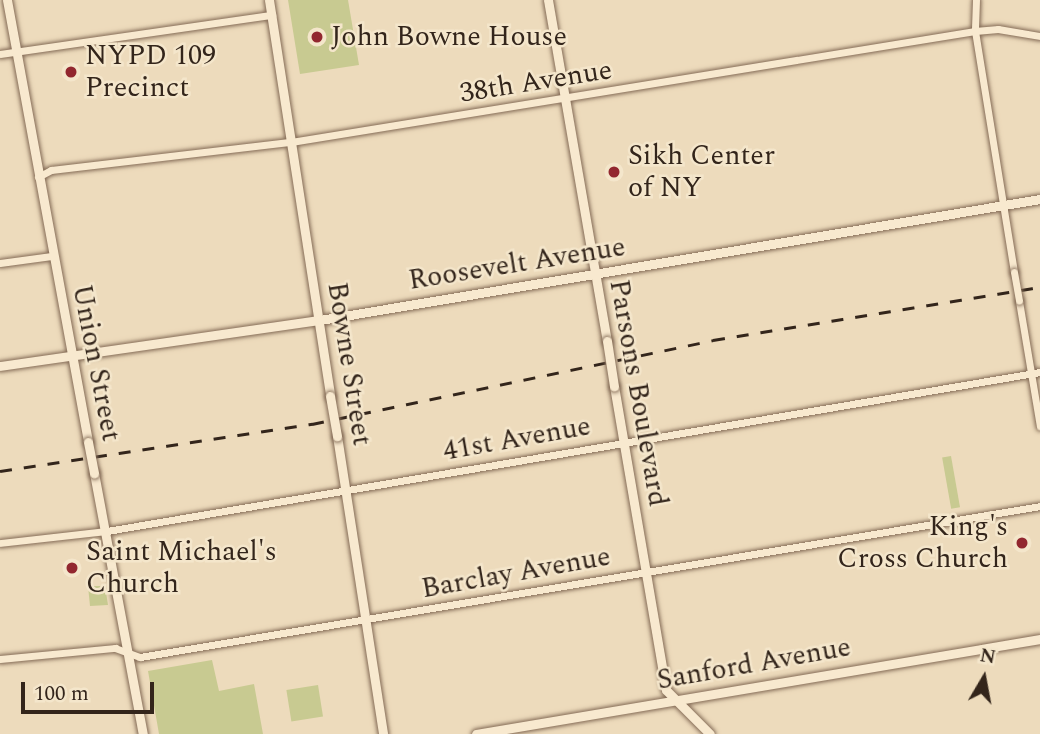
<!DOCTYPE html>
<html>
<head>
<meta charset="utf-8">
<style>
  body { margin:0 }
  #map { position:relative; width:1040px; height:734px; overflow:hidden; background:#eddbbc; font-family:Spectral,serif }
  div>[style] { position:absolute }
  .green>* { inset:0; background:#c8ca91; transform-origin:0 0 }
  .roads { filter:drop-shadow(0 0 2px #846b56) drop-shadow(0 0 2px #846b56) }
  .minor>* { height:7px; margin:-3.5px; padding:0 3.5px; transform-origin:3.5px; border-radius:3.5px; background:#f8e9cf }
  .tertiary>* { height:9px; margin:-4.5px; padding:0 4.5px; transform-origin:4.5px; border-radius:4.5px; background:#f8e9cf }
  .rail>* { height:2.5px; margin-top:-1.25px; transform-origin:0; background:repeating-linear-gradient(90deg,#33251b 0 12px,transparent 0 24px) }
  .bridges { filter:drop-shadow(0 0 2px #846b56) drop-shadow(0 0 2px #846b56) }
  .minor-bridge>* { height:7px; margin:-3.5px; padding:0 3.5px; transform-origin:3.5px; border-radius:3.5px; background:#f8e9cf }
  .tertiary-bridge>* { height:9px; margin:-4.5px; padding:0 4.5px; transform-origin:4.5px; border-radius:4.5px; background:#f8e9cf }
  .dots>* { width:19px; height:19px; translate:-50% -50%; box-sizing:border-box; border:4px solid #f4e6cb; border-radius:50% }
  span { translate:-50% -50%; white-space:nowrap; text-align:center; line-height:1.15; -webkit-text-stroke:5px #f4e6cb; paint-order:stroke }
  .poi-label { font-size:28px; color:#33251b }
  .left { translate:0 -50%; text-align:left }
  .right { translate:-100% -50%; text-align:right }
  .street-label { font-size:28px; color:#33251b }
  .north { position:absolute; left:949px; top:643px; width:70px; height:70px; -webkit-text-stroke:5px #f4e6cb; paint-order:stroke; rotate:10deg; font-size:19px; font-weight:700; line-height:28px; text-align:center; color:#33251b }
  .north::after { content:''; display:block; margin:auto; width:24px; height:32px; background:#33251b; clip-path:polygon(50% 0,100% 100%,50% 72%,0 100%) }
  .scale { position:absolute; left:21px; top:682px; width:133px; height:32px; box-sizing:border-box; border:4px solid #33251b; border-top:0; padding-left:9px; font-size:21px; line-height:24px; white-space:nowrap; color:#33251b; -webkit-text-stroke:5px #f4e6cb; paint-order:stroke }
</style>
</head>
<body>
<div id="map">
  <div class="green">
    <div style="clip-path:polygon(288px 0,348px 0,359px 65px,300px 74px)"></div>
    <div style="left:951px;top:456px;width:52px;height:9px;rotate:80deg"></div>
    <div style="clip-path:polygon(88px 586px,105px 586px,108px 605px,90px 606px)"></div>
    <div style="clip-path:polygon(212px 660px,219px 691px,254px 684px,263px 734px,159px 734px,148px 671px)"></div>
    <div style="left:318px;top:685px;width:32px;height:32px;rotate:81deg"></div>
  </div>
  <div class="roads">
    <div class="minor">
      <div style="left:976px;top:0;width:31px;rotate:92deg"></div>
      <div style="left:975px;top:31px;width:244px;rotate:80.8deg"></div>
      <div style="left:0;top:54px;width:275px;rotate:-8.2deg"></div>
      <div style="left:38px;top:177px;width:15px;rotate:-28deg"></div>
      <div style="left:51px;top:170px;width:242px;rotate:-6.7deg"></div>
      <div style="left:291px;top:142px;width:693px;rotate:-9.22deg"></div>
      <div style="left:975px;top:31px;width:23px;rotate:-5deg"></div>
      <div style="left:998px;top:29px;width:43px;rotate:9.5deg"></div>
      <div style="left:0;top:263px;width:52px;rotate:-7.7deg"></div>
      <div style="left:1019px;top:301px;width:127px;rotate:80.5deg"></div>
      <div style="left:0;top:543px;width:108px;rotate:-6.4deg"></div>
      <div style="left:107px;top:531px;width:946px;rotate:-9.67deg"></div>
      <div style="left:0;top:659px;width:116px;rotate:-5.5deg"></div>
      <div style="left:115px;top:648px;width:27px;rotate:20deg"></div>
      <div style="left:140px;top:657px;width:913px;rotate:-9.52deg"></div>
    </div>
    <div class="tertiary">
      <div style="left:7px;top:0;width:449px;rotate:79.6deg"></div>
      <div style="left:269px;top:0;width:401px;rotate:81.2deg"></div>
      <div style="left:548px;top:0;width:346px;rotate:80.2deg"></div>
      <div style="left:0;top:366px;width:323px;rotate:-8.2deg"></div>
      <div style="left:320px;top:320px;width:730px;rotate:-9.54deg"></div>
      <div style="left:614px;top:386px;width:308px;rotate:80.3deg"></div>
      <div style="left:666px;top:690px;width:62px;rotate:45deg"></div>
      <div style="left:337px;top:436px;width:302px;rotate:81.2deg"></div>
      <div style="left:94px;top:473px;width:266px;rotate:79.4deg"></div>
      <div style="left:476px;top:734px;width:572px;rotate:-9.56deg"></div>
    </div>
  </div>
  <div class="rail">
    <div style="left:0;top:471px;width:316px;rotate:-8.6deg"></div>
    <div style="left:312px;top:424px;width:410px;rotate:-11.8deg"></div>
    <div style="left:713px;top:340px;width:331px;rotate:-9.2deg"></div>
  </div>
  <div class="bridges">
    <div class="minor-bridge">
      <div style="left:1014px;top:272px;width:29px;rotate:80deg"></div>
    </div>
    <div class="tertiary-bridge">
      <div style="left:607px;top:341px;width:46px;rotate:81.2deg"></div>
      <div style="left:330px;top:396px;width:41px;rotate:80.1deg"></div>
      <div style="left:88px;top:442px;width:32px;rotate:79deg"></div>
    </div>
  </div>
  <div class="dots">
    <div style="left:317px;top:37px;background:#92272f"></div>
    <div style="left:71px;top:72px;background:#92272f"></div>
    <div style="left:614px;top:172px;background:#92272f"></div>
    <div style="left:1022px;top:543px;background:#92272f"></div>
    <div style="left:72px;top:568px;background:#92272f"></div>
  </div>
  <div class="poi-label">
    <span class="left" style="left:331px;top:37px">John Bowne House</span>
    <span class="left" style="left:85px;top:72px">NYPD 109<br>Precinct</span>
    <span class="left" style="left:628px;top:172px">Sikh Center<br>of NY</span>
    <span class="right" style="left:1008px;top:543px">King's<br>Cross Church</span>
    <span class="left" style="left:86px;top:568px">Saint Michael's<br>Church</span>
  </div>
  <div class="street-label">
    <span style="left:536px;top:82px;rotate:-9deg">38th Avenue</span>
    <span style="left:517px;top:264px;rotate:-9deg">Roosevelt Avenue</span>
    <span style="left:96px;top:363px;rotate:79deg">Union Street</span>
    <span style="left:349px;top:364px;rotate:81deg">Bowne Street</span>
    <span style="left:638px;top:393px;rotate:80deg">Parsons Boulevard</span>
    <span style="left:517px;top:439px;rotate:-10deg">41st Avenue</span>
    <span style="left:516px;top:573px;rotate:-10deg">Barclay Avenue</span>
    <span style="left:754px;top:664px;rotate:-10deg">Sanford Avenue</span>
  </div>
  <div class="north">N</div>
  <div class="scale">100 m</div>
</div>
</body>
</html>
